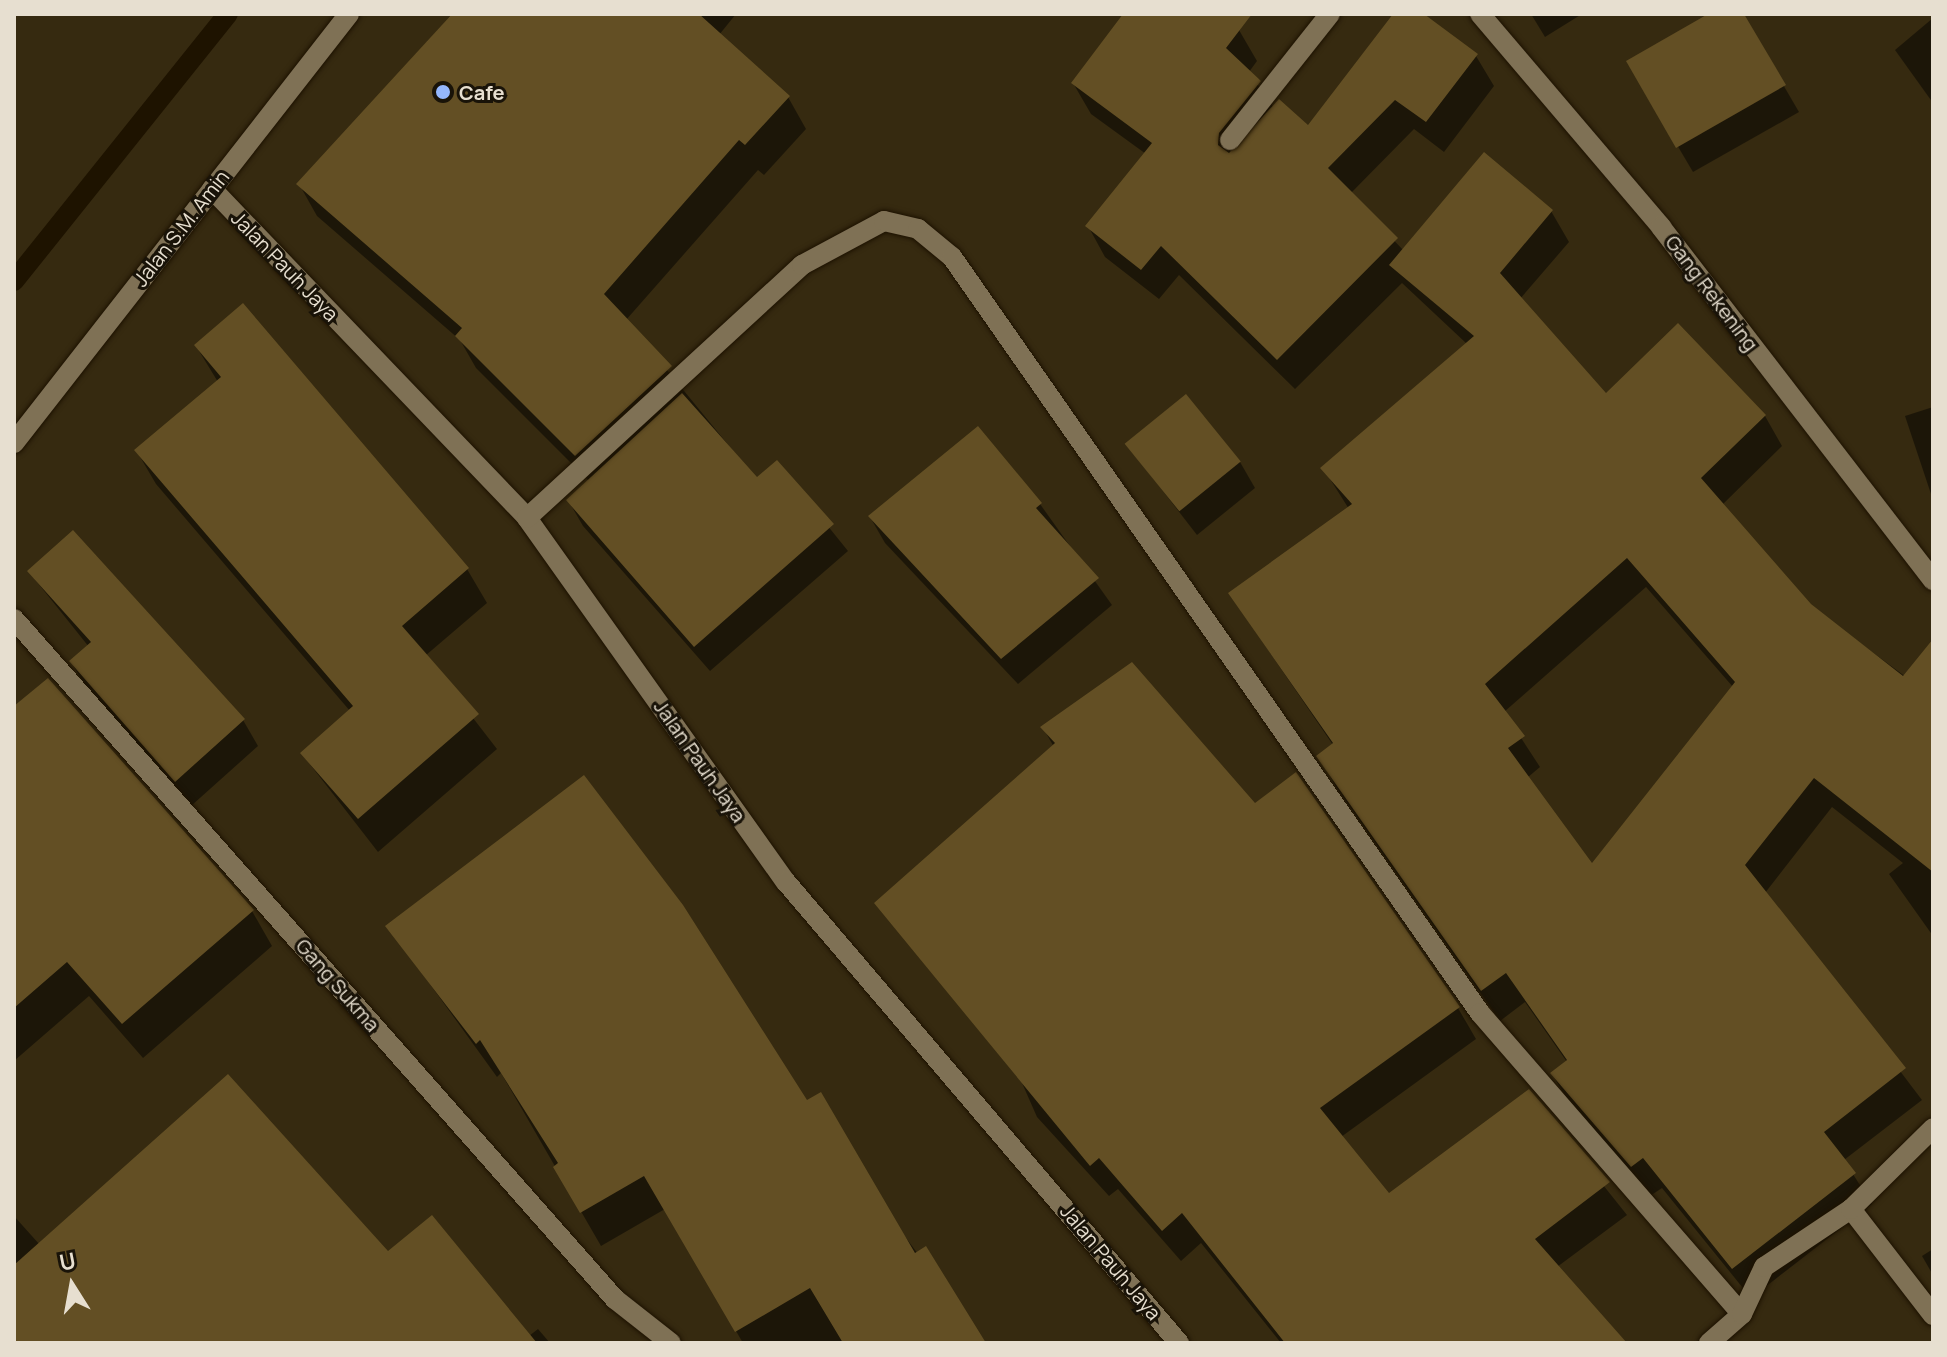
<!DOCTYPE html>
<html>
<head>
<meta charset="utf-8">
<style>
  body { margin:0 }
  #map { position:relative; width:1947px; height:1357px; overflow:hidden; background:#362a10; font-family:Manrope,sans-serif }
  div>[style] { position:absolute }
  .shadow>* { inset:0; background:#0007 }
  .stream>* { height:20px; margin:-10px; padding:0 10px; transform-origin:10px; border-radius:10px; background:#1e1300 }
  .building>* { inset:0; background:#634f24; transform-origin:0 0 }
  .roads { filter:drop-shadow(0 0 2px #1d1200) drop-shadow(0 0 2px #1d1200) }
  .lane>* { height:20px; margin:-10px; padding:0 10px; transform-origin:10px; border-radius:10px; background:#7f7155 }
  .street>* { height:20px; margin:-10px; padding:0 10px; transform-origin:10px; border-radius:10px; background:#7f7155 }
  .secondary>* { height:20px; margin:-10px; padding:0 10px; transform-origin:10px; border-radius:10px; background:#7f7155 }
  .dots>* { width:22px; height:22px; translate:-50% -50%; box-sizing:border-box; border:4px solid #191308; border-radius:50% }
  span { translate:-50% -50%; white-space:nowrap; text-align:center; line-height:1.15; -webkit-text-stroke:6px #191308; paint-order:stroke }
  .poi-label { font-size:20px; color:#e7dfd0; font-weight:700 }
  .left { translate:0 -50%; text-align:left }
  .street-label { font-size:20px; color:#e7dfd0 }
  .frame { position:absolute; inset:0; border:16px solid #e7dfd0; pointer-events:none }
  .north { position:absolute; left:32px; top:1245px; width:80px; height:80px; -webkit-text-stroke:6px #191308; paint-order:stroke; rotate:349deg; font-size:22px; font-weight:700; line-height:32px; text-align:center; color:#e7dfd0 }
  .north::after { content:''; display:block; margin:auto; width:28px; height:36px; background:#e7dfd0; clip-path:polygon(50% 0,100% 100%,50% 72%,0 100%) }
</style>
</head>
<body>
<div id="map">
  <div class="shadow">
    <div style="clip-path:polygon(452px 14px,736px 14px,719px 35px,788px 97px,806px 129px,764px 175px,758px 170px,626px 320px,757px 480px,777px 463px,848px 551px,710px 671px,583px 526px,568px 500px,589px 481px,476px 368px,460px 340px,317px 216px,299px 184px)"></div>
    <div style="clip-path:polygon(evenodd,1125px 14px,1217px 14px,1239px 30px,1257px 61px,1249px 72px,1274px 108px,1308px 128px,1395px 14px,1421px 14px,1476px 56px,1494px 86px,1444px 152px,1414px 129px,1350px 194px,1404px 251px,1551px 211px,1569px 242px,1520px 299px,1606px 396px,1765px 416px,1782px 446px,1722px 505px,1810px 606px,1933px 697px,1933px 936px,1889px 874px,1903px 863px,1832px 807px,1765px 893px,1922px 1100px,1844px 1160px,1872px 1204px,1751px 1298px,1662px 1188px,1650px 1196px,1570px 1104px,1552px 1074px,1567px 1062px,1525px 1002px,1500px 1021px,1336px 787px,1319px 756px,1333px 745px,1230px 594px,1349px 509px,1323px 468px,1467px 344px,1402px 283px,1295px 389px,1179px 275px,1159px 299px,1105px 257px,1088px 226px,1146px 154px,1091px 114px,1073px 83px,1125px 14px,1646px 587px,1733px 687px,1591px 867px,1527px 778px,1540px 767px,1504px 712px,1646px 587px)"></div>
    <div style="clip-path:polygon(1531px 14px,1582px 14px,1545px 37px)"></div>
    <div style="clip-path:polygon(1712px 14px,1742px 14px,1799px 112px,1693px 172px,1628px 62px)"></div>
    <div style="clip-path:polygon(1933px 18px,1933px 103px,1895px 50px)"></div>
    <div style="clip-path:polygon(196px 346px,467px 569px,487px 603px,425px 656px,497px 749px,378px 852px,302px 754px,350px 711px,156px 484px,136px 450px,218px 382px)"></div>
    <div style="clip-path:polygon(1933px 407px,1933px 500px,1905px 416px)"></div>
    <div style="clip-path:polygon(1128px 446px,1240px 462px,1255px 488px,1197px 535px)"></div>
    <div style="clip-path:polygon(1040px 504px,1112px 605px,1018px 684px,885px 543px,870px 517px)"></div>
    <div style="clip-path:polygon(29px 572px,243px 720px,258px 746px,191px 806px,86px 687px,71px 662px,89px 647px)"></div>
    <div style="clip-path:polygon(14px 708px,252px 911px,272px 946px,143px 1058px,89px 996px,14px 1061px)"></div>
    <div style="clip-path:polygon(1043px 728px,1254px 806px,1458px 1008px,1476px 1039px,1341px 1137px,1388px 1196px,1528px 1091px,1627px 1215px,1557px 1267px,1624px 1343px,1281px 1343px,1201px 1243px,1181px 1261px,1118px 1189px,1109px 1196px,1037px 1117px,1022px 1083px,877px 903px,1054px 747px)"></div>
    <div style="clip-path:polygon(388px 926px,806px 1103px,984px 1343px,743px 1343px,665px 1209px,601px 1246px,501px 1073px,497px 1077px)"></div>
    <div style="clip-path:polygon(14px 1216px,40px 1245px,388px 1254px,529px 1336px,538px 1329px,550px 1343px,14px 1343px)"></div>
    <div style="clip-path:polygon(1933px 1249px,1933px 1275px,1922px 1256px)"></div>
  </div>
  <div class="stream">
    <div style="left:14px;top:281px;width:342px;rotate:-51.3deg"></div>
  </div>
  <div class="building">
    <div style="clip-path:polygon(452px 14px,699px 14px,790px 96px,745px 145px,739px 140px,604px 294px,672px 366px,575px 456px,455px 336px,462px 328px,296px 184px)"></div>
    <div style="clip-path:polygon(1123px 14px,1252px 14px,1226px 48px,1261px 81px,1219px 133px,1218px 145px,1229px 153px,1279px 99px,1308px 125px,1393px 14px,1424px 14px,1478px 54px,1426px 122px,1395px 100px,1328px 168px,1398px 238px,1277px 360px,1161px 246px,1141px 270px,1085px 226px,1152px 143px,1071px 83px)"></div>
    <div style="clip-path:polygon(1708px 14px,1744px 14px,1786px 85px,1676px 148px,1626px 61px)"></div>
    <div style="clip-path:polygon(evenodd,1484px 152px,1553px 210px,1500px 273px,1606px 393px,1678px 323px,1766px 415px,1701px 478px,1811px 604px,1903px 676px,1933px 639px,1933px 872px,1814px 778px,1745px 865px,1906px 1068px,1824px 1132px,1856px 1173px,1732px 1269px,1643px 1158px,1631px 1167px,1550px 1073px,1567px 1060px,1506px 973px,1481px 991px,1316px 756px,1333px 743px,1228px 593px,1352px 504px,1320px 468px,1474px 336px,1389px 265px,1484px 152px,1627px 558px,1735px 682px,1592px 863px,1508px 748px,1525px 736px,1485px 684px,1627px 558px)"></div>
    <div style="clip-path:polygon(243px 303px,469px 568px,402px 626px,479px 714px,358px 819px,300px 753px,353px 706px,134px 450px,221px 377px,194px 345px)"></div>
    <div style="clip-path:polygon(682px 393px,757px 477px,777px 460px,834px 524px,694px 647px,566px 500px)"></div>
    <div style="left:1186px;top:394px;width:87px;height:79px;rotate:51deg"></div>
    <div style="clip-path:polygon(978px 426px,1042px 503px,1036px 508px,1099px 578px,1001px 659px,868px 516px)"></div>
    <div style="clip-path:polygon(73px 530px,245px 719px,175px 782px,69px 661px,91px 642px,27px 571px)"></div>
    <div style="clip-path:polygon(1132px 662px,1255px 803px,1296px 772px,1460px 1007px,1320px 1108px,1389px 1193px,1529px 1089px,1610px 1182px,1535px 1239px,1627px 1343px,1285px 1343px,1182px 1213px,1162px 1231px,1099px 1158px,1090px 1166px,874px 903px,1055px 743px,1040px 727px)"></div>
    <div style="clip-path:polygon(48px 678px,254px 910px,122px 1024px,67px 962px,14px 1008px,14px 706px)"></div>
    <div style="clip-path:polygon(584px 775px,683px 905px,807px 1100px,821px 1092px,915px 1253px,926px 1246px,986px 1343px,843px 1343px,810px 1288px,735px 1332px,644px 1176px,580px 1213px,553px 1167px,558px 1163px,480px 1040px,476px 1044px,385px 926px)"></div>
    <div style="clip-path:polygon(228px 1074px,388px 1251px,432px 1215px,537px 1343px,14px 1343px,14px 1265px)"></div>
  </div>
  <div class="roads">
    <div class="lane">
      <div style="left:1230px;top:140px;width:161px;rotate:-51.6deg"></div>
    </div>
    <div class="street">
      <div style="left:1480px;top:14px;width:280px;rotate:49.6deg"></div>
      <div style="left:1661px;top:227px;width:446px;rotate:52.4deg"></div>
      <div style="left:212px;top:189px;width:455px;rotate:46.2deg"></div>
      <div style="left:527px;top:518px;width:447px;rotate:54.6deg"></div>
      <div style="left:786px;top:882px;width:606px;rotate:49.55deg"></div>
      <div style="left:527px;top:518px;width:374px;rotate:-42.6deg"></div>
      <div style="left:802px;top:265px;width:93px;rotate:-28.2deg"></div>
      <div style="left:884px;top:221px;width:35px;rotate:13deg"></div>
      <div style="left:918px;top:229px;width:44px;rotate:39.5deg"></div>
      <div style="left:952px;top:257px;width:922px;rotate:55.07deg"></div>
      <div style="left:1480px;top:1013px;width:399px;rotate:49deg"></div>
      <div style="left:14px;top:619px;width:908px;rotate:48.53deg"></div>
      <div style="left:615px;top:1299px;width:71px;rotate:38.2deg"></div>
      <div style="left:1851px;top:1209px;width:134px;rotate:52.3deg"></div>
      <div style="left:1709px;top:1343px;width:44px;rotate:-41.3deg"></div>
      <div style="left:1742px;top:1314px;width:52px;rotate:-64.9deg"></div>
      <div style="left:1764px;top:1267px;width:105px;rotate:-33.7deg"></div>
      <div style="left:1851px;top:1209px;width:115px;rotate:-44.6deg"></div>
    </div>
    <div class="secondary">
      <div style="left:14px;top:443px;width:544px;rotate:-52.01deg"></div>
    </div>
  </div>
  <div class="dots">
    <div style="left:443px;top:92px;background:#94b7fd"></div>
  </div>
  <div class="poi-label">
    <span class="left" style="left:459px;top:92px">Cafe</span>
  </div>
  <div class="street-label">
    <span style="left:181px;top:228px;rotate:-52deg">Jalan S.M. Amin</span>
    <span style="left:285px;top:266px;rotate:46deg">Jalan Pauh Jaya</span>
    <span style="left:1712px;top:293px;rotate:53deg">Gang Rekening</span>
    <span style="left:700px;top:761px;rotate:55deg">Jalan Pauh Jaya</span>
    <span style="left:338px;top:985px;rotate:49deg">Gang Sukma</span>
    <span style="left:1111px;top:1262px;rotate:50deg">Jalan Pauh Jaya</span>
  </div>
  <div class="frame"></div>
  <div class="north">U</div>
</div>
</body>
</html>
